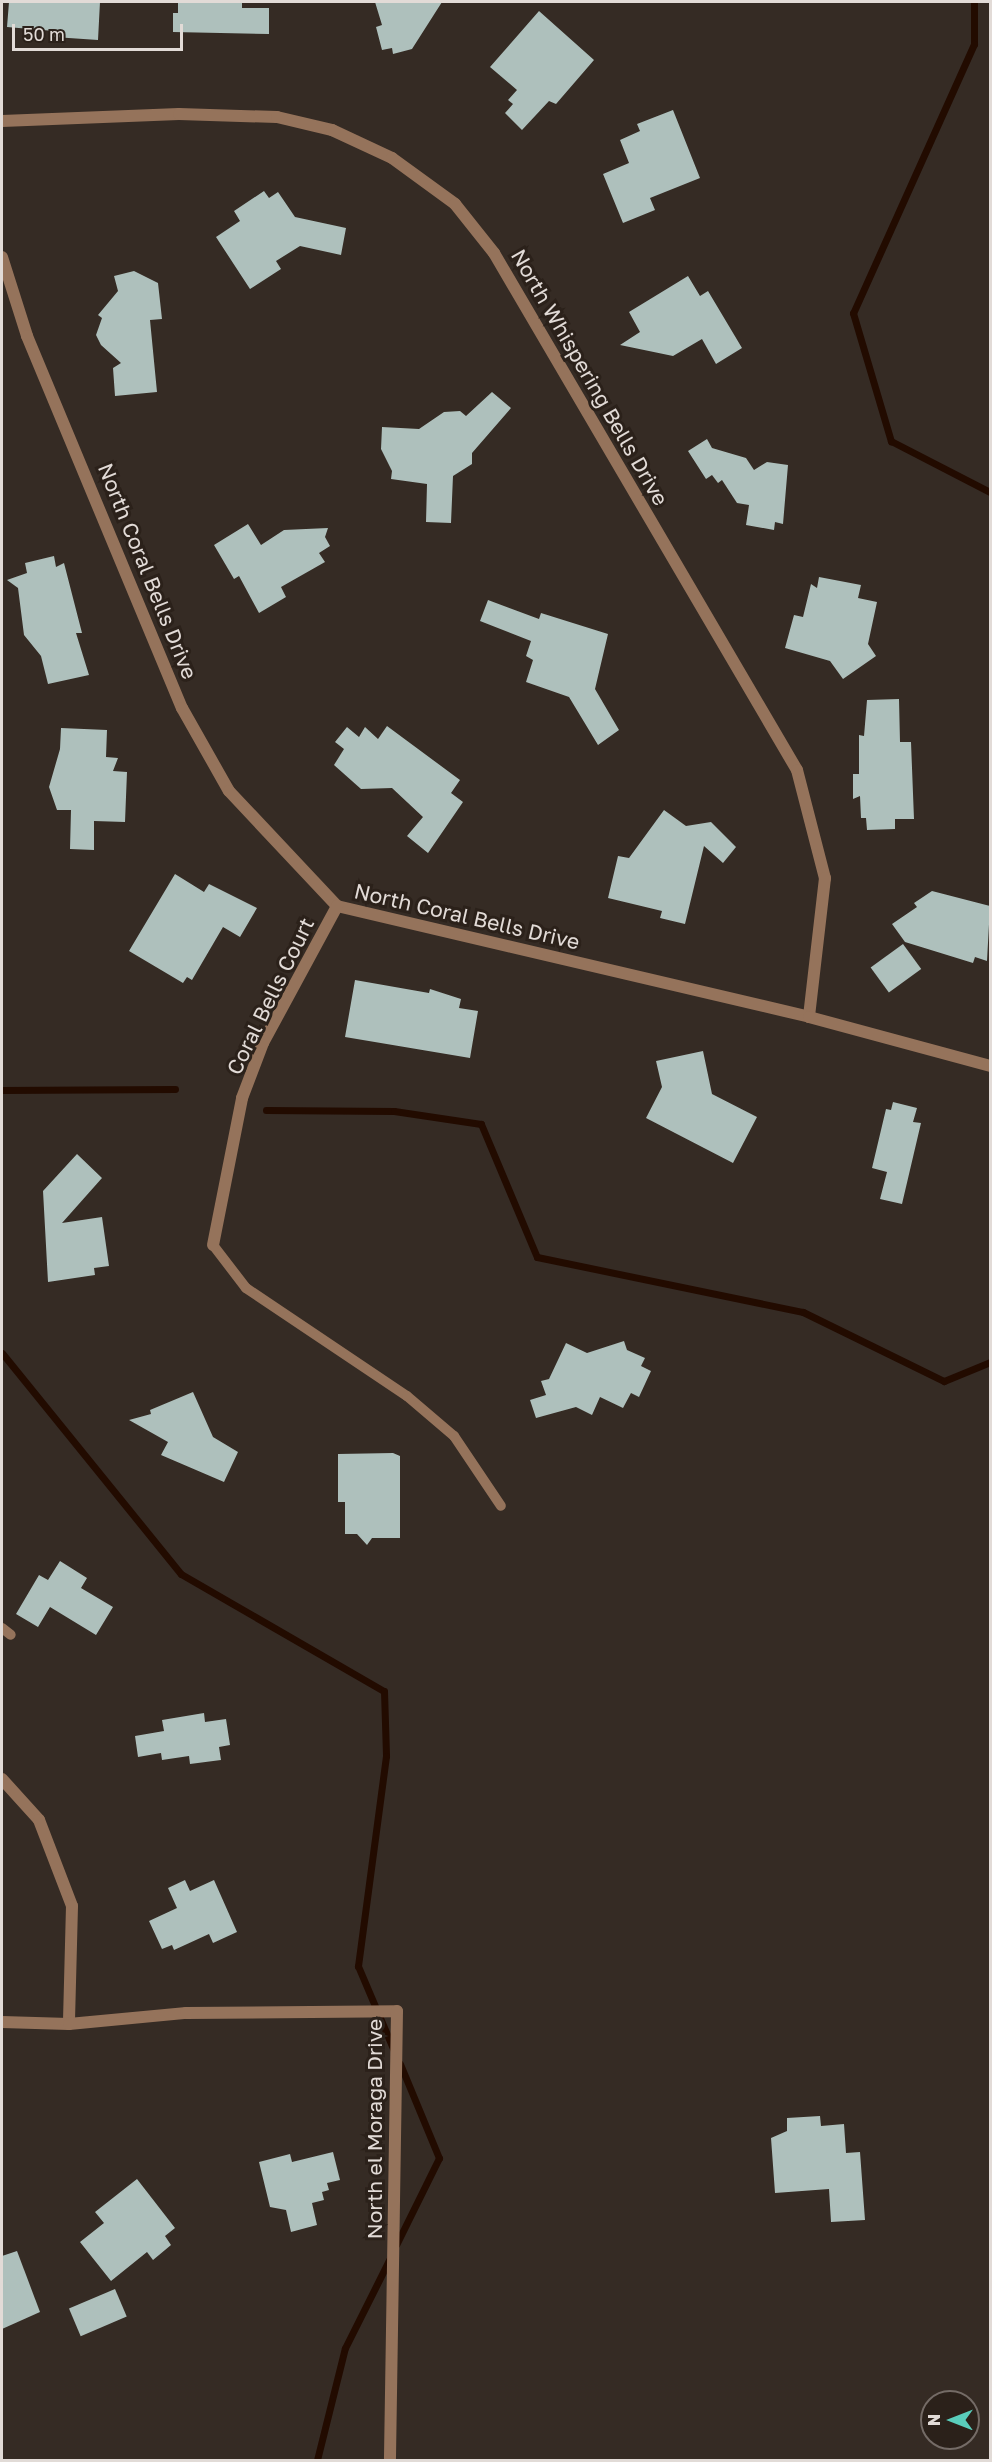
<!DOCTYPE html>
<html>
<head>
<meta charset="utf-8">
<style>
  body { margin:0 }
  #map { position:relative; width:992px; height:2462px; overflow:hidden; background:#352b24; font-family:"Golos Text",sans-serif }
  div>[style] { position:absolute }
  .stream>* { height:7px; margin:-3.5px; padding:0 3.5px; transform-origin:3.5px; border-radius:3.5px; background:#220b00 }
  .building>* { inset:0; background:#aec0bc; transform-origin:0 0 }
  .service>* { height:10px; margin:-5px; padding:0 5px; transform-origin:5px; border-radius:5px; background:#95735b }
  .minor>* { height:12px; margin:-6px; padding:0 6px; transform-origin:6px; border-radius:6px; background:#95735b }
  span { translate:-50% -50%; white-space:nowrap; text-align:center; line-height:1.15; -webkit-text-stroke:6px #2b211a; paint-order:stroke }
  .street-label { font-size:21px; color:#e2dbd7 }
  .frame { position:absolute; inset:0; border:3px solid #e2dbd7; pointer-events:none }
  .north { position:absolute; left:920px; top:2390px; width:60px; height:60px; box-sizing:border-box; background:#2b211a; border:2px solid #746b66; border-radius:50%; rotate:270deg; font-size:16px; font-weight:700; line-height:24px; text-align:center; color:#e2dbd7 }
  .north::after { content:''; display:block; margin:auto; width:21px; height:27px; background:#5acebc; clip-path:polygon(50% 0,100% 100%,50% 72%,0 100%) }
  .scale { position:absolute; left:12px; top:24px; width:171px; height:27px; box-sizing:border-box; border:3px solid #e2dbd7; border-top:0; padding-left:8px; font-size:18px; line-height:21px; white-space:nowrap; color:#e2dbd7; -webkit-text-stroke:4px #2b211a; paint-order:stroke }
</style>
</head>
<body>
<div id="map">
  <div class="stream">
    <div style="left:974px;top:2px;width:42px;rotate:90deg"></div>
    <div style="left:974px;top:44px;width:295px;rotate:114.2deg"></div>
    <div style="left:853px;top:313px;width:134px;rotate:73.5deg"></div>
    <div style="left:891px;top:441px;width:111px;rotate:27.3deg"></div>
    <div style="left:2px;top:1090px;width:173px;rotate:-0.3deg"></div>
    <div style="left:266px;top:1110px;width:128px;rotate:0.4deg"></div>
    <div style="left:394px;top:1111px;width:88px;rotate:8.5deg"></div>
    <div style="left:481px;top:1124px;width:144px;rotate:67.2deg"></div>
    <div style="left:537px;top:1257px;width:272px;rotate:11.7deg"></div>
    <div style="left:803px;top:1312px;width:157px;rotate:26.1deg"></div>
    <div style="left:944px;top:1381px;width:50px;rotate:-22.4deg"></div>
    <div style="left:2px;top:1353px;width:284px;rotate:51deg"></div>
    <div style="left:181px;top:1574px;width:234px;rotate:30deg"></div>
    <div style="left:384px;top:1691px;width:65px;rotate:88.2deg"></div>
    <div style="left:386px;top:1756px;width:212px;rotate:97.6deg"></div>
    <div style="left:358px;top:1966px;width:92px;rotate:67deg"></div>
    <div style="left:396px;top:2245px;width:97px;rotate:-63.7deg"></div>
    <div style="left:439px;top:2158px;width:102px;rotate:-112.5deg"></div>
    <div style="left:317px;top:2460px;width:115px;rotate:-76deg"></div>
    <div style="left:345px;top:2348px;width:101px;rotate:-63.4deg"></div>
  </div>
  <div class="building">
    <div style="clip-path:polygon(9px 2px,100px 2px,98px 40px,54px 37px,54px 31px,7px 27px)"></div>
    <div style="clip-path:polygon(178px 2px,242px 2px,242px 8px,269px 8px,269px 34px,173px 32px,173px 13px,178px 13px)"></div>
    <div style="clip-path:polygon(375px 2px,442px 2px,412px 49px,393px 54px,392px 48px,382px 50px,376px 27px,382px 25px)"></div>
    <div style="clip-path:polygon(539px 11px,594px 60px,556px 104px,549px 101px,522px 130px,505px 113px,513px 104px,508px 100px,517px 90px,490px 67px)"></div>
    <div style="clip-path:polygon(673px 110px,700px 178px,650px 198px,655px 210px,623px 223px,603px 174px,629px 163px,620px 140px,640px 131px,637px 124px)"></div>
    <div style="clip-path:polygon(264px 191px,269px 198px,278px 192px,295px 217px,346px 228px,341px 255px,300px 246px,276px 261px,281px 269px,250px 289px,216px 237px,240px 221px,234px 211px)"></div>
    <div style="clip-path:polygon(134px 271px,158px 283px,162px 319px,150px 320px,157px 392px,115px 396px,113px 368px,121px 363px,101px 345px,96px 335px,102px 318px,98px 315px,118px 291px,114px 276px)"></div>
    <div style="clip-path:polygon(688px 276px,700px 296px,708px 291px,742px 348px,716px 364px,702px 339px,673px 356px,620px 345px,640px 332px,629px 312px)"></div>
    <div style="clip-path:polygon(492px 392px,511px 408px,472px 453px,472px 464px,453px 476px,451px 523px,426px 522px,427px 484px,391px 479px,392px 471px,381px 449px,382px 427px,419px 429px,444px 412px,460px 411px,466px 416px)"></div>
    <div style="clip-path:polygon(707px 439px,712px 448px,746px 458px,754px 470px,767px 462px,788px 465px,783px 524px,775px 522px,774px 530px,746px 525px,749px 505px,737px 503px,722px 480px,718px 483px,712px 475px,706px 479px,688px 451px)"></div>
    <div style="clip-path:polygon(248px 524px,261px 545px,284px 530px,328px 528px,325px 537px,330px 546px,319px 553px,325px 562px,281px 587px,286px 597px,259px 613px,239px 576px,234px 579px,214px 545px)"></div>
    <div style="clip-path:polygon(54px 556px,56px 567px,64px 563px,82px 633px,76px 633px,89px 675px,48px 684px,41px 656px,24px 635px,18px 588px,7px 580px,27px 573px,25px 563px)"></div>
    <div style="clip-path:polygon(819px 577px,861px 585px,858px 598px,877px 602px,868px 644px,876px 656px,843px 679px,830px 661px,785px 648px,794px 615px,803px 617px,811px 584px,817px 588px)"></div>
    <div style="clip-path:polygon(488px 600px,539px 619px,541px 613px,608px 634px,595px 689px,619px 730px,598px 745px,569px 697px,526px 682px,533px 660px,526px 656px,531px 641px,480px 621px)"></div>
    <div style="clip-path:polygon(899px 699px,900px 742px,911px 742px,914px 819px,895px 819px,895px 829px,867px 830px,866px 818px,861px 818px,860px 796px,853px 799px,853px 774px,859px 774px,859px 735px,864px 736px,867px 700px)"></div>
    <div style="clip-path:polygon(387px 726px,460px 780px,451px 793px,463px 802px,428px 853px,407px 836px,423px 817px,392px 788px,361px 789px,334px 765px,344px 749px,335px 742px,347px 727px,359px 737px,365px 727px,378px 739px)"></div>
    <div style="clip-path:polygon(61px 728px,107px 730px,106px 757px,118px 758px,113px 771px,127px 772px,125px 822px,94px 821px,94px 850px,70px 849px,71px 810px,57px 810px,49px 787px,60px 749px)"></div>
    <div style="clip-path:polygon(664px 810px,686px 826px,711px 822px,736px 847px,723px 863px,704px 846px,685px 924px,660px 918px,662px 911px,608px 898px,618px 856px,629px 858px)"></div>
    <div style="clip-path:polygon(175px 874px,204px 892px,209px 884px,257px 908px,240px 937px,223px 927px,192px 980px,187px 977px,183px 983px,129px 951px)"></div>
    <div style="clip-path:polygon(932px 891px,990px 906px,987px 961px,975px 957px,973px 963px,905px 942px,892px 924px,917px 907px,914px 903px)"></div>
    <div style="left:903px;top:944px;width:31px;height:40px;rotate:54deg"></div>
    <div style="clip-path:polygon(355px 980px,429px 993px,430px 989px,461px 999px,459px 1008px,478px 1011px,470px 1058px,345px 1037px)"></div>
    <div style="clip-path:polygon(703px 1051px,712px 1094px,757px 1117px,733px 1163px,646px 1118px,662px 1087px,656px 1061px)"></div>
    <div style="clip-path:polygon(893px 1102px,917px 1108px,913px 1122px,921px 1123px,902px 1204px,880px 1199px,887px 1172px,872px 1168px,886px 1109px,891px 1110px)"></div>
    <div style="clip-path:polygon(77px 1154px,102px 1178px,62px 1223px,102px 1217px,109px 1266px,94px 1268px,95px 1275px,48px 1282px,43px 1191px)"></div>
    <div style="clip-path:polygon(624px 1341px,627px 1350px,645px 1358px,641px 1366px,651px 1371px,639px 1397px,631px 1393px,623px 1408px,600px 1397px,592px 1415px,576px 1407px,536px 1418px,530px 1400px,546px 1395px,541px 1381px,549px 1379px,566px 1343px,587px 1353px)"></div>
    <div style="clip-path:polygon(193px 1392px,213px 1437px,238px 1452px,224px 1482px,161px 1455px,168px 1442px,129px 1420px,151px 1414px,150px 1410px)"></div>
    <div style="clip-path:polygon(393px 1453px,400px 1456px,400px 1538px,372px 1538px,367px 1545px,357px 1534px,345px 1534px,345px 1502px,338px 1502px,338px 1454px)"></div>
    <div style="clip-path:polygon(60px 1561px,87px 1578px,81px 1588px,113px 1607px,96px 1635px,50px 1607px,38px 1627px,16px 1614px,39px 1575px,48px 1580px)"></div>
    <div style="clip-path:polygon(204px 1713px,205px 1722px,226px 1719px,230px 1745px,219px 1747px,221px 1760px,190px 1764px,189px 1756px,162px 1760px,161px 1753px,138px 1757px,135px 1736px,164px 1731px,162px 1720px)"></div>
    <div style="clip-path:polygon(185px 1880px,190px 1891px,214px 1880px,237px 1932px,213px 1943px,209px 1934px,174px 1950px,172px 1945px,162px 1949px,149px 1921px,177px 1908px,168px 1888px)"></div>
    <div style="clip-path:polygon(820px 2116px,821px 2126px,844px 2124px,846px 2153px,860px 2152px,865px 2220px,831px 2222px,829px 2189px,775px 2193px,771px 2138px,787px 2131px,787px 2118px)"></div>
    <div style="clip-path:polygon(333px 2152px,340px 2180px,327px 2183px,329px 2190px,322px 2192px,324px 2200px,312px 2203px,317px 2225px,291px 2232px,286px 2210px,270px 2207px,259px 2162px,290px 2154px,292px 2162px)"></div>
    <div style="clip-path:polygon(137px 2179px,175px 2228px,165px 2236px,171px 2245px,153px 2260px,147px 2252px,111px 2281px,80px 2242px,104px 2223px,95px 2212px)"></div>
    <div style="clip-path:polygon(17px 2251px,40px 2312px,2px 2329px,2px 2256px)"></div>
    <div style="left:115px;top:2289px;width:30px;height:50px;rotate:67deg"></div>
  </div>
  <div class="service">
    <div style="left:213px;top:1245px;width:54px;rotate:52.5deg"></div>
    <div style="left:246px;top:1288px;width:194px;rotate:33.9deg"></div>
    <div style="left:407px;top:1396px;width:62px;rotate:40.4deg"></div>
    <div style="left:454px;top:1436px;width:84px;rotate:56.1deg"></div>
    <div style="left:2px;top:1628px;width:11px;rotate:38deg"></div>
  </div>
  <div class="minor">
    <div style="left:2px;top:121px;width:177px;rotate:-2.3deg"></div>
    <div style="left:179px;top:114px;width:98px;rotate:1.8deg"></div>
    <div style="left:277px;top:117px;width:57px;rotate:13.3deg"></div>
    <div style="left:332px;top:130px;width:66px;rotate:25deg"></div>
    <div style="left:392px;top:158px;width:78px;rotate:36.1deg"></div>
    <div style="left:455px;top:204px;width:63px;rotate:51.5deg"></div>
    <div style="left:494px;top:253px;width:599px;rotate:59.63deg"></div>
    <div style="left:797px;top:770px;width:112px;rotate:75.5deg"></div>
    <div style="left:825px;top:878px;width:140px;rotate:96.6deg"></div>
    <div style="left:2px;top:257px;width:83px;rotate:72.4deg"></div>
    <div style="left:27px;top:336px;width:403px;rotate:67.4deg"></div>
    <div style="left:182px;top:708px;width:95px;rotate:60.5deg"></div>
    <div style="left:229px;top:791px;width:158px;rotate:46.8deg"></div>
    <div style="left:337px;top:906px;width:485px;rotate:13.2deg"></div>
    <div style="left:809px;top:1017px;width:188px;rotate:15.1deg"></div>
    <div style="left:213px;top:1245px;width:150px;rotate:-78.8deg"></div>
    <div style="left:242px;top:1098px;width:59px;rotate:-69.1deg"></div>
    <div style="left:263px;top:1043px;width:156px;rotate:-61.6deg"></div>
    <div style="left:2px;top:1779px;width:55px;rotate:47.9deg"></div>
    <div style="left:39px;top:1820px;width:92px;rotate:69deg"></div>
    <div style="left:72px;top:1906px;width:118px;rotate:91.5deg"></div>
    <div style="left:2px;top:2022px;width:67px;rotate:1.7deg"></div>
    <div style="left:69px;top:2024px;width:118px;rotate:-5.4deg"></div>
    <div style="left:186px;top:2013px;width:211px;rotate:-0.5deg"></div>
    <div style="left:397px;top:2011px;width:449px;rotate:90.9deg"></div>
  </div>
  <div class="street-label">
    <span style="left:590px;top:377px;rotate:60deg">North Whispering Bells Drive</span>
    <span style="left:148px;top:571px;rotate:68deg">North Coral Bells Drive</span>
    <span style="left:467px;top:916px;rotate:13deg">North Coral Bells Drive</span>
    <span style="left:270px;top:996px;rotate:-64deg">Coral Bells Court</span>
    <span style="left:374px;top:2129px;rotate:-90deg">North el Moraga Drive</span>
  </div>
  <div class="frame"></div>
  <div class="north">N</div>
  <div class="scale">50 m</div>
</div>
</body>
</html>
